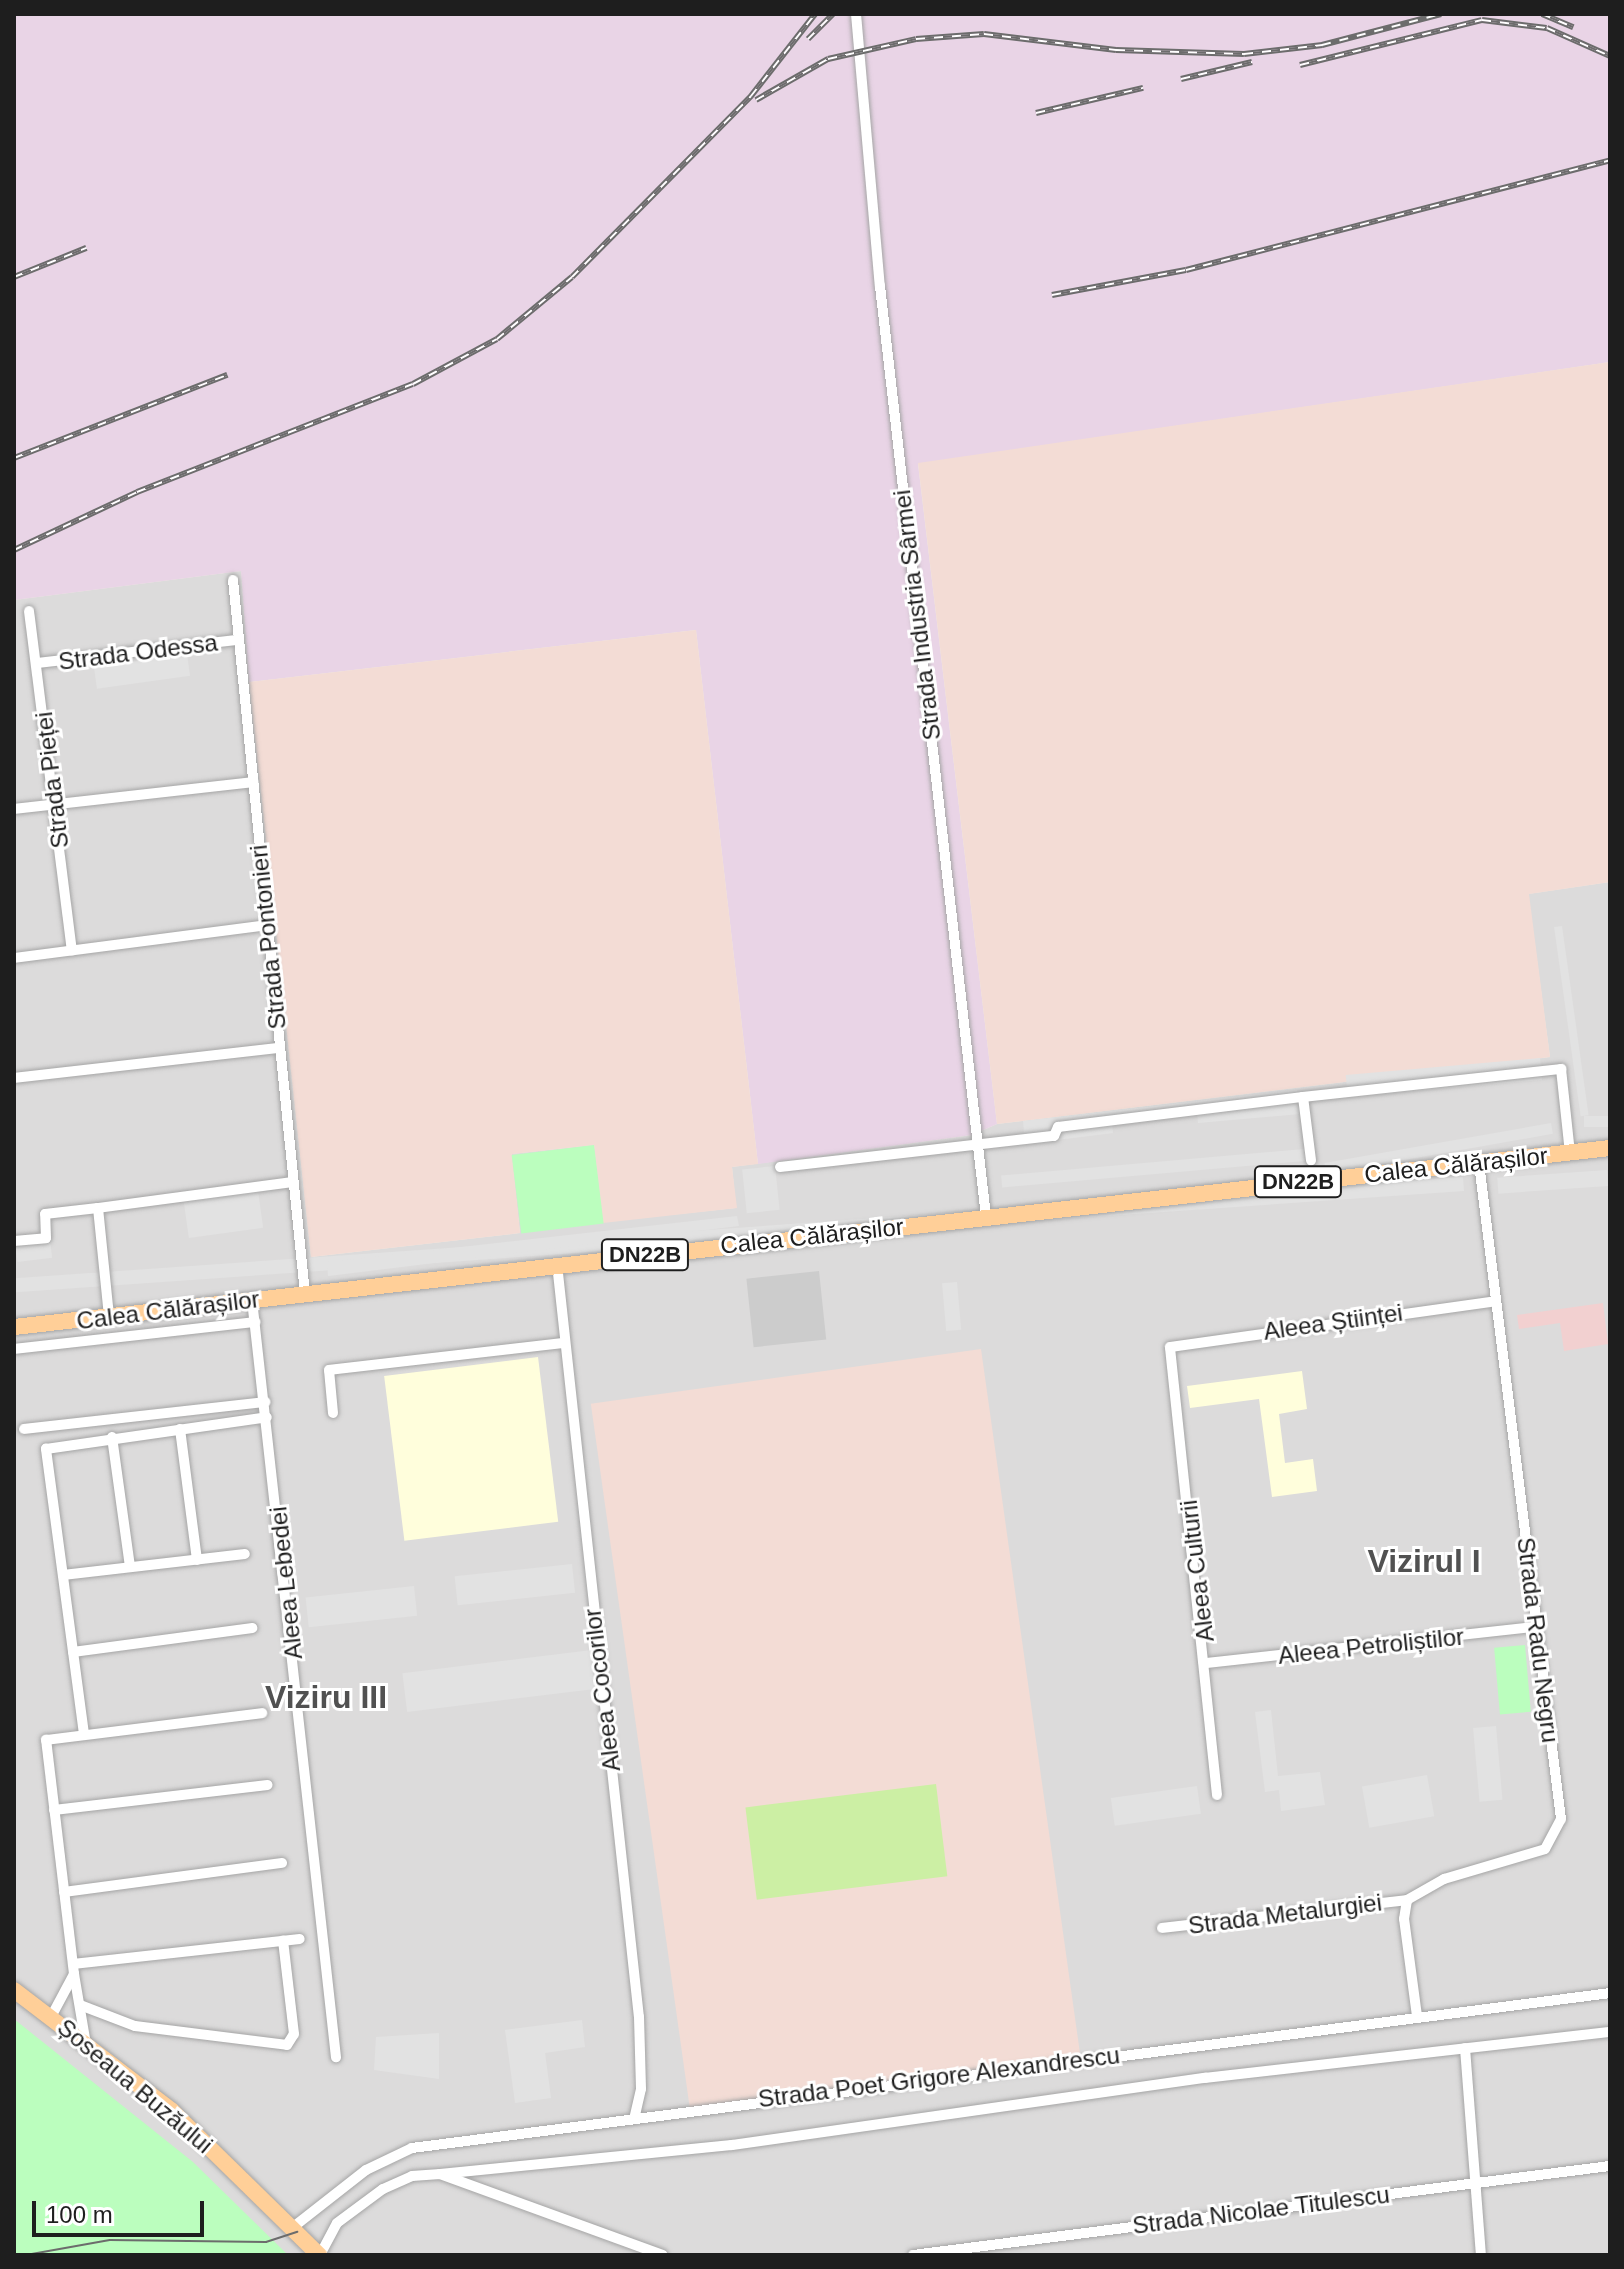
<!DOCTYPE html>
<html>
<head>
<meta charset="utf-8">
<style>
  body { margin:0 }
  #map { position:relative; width:1624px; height:2269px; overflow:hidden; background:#f0ebe3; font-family:Helvetica,sans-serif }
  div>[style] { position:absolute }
  .residential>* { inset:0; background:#dcdbdb }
  .commercial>* { inset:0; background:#f2d0d0 }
  .industrial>* { inset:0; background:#e9d4e6 }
  .education>* { inset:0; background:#fffedc; transform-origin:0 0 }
  .religious>* { inset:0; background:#ccc; transform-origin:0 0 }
  .military>* { inset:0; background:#f3dcd5; transform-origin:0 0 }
  .grass>* { inset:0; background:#ccefa4; transform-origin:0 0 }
  .park>* { inset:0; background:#bbfebe; transform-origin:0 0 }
  .parking>* { inset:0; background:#e2e2e2; transform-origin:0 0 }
  .roads { filter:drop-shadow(0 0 2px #a5a5a5) drop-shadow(0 0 2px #a5a5a5) }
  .minor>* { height:10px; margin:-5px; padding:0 5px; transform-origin:5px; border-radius:5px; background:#fff }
  .primary>* { height:16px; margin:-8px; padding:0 8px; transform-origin:8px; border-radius:8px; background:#ffcf98 }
  .tram>* { height:2px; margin:-1px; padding:0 1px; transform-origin:1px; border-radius:1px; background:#6c6c6c }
  .rail>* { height:6px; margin-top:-3px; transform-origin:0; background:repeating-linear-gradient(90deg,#fff 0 9px,#6c6c6c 0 18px); box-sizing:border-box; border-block:2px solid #6c6c6c }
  span { translate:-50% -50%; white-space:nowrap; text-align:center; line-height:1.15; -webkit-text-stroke:6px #fff; paint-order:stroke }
  .shield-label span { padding:2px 6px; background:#fff; border:2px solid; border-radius:6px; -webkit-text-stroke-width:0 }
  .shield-label { font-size:22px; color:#1e1e1e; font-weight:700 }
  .street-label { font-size:24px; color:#1e1e1e }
  .district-label { font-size:32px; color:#515151; font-weight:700 }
  .frame { position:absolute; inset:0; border:16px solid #1e1e1e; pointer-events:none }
  .scale { position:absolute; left:32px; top:2201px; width:172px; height:36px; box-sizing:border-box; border:4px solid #1e1e1e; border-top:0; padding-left:10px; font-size:24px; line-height:28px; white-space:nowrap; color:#1e1e1e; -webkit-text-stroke:6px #fff; paint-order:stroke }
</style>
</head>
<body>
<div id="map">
  <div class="residential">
    <div style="clip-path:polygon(241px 571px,311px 1257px,520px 1233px,511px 1154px,594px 1145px,603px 1222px,736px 1208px,732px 1167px,972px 1135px,997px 1124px,1550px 1057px,1528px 894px,1610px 882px,1610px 2255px,14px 2255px,14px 600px)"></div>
  </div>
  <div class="commercial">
    <div style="clip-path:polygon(1603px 1303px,1608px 1344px,1564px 1351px,1560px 1323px,1519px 1329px,1517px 1315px)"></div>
  </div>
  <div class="industrial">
    <div style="clip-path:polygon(14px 14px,1610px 14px,1610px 362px,918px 464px,997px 1124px,972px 1135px,758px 1164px,696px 630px,249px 682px,241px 571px,14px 600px)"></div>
  </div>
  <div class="education">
    <div style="left:538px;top:1357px;width:166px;height:155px;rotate:83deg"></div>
    <div style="clip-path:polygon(1302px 1371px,1307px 1409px,1279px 1414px,1285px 1463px,1313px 1459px,1317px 1491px,1272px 1497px,1259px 1399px,1190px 1408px,1187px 1386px)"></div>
  </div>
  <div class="religious">
    <div style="left:819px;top:1271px;width:69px;height:73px;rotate:84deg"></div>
  </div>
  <div class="military">
    <div style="clip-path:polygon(1610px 362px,1610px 882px,1529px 894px,1550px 1057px,997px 1124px,918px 463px)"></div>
    <div style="clip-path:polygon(696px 630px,758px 1164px,732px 1167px,737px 1208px,603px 1223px,594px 1145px,512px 1154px,520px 1233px,311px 1257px,249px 682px)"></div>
    <div style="left:981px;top:1349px;width:713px;height:394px;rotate:82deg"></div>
  </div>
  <div class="grass">
    <div style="left:936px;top:1784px;width:93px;height:192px;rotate:83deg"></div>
  </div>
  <div class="park">
    <div style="left:594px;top:1145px;width:79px;height:83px;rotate:83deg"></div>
    <div style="left:1525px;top:1645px;width:67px;height:31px;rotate:85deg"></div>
    <div style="clip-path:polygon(14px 2019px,193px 2162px,288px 2255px,14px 2255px)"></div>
  </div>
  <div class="parking">
    <div style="left:187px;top:654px;width:22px;height:94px;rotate:82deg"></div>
    <div style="left:1562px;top:926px;width:191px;height:8px;rotate:82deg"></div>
    <div style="left:1540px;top:1058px;width:22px;height:195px;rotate:85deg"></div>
    <div style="clip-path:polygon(1297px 1090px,1300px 1114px,1198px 1123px,1197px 1113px,1112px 1123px,1113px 1133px,1025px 1144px,1023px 1121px)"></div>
    <div style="left:1610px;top:1116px;width:11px;height:26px;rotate:90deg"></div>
    <div style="left:1551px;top:1123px;width:11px;height:230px;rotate:80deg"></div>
    <div style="left:1304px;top:1149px;width:12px;height:304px;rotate:85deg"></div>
    <div style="left:775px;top:1166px;width:44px;height:33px;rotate:84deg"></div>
    <div style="left:1607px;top:1170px;width:16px;height:110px;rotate:86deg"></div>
    <div style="left:1463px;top:1177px;width:14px;height:1459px;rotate:86deg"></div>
    <div style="left:258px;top:1191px;width:37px;height:75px;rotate:82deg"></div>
    <div style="clip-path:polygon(737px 1216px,739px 1226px,328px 1276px,327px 1262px)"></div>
    <div style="left:49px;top:1232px;width:26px;height:35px;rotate:83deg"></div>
    <div style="left:957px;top:1282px;width:48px;height:15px;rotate:85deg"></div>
    <div style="left:572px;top:1564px;width:29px;height:118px;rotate:84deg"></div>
    <div style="left:414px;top:1586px;width:30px;height:109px;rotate:84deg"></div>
    <div style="left:592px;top:1650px;width:39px;height:191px;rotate:83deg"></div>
    <div style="clip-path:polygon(1271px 1710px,1278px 1776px,1320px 1772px,1325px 1805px,1281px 1811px,1279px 1790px,1265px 1792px,1255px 1712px)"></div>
    <div style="left:1496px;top:1726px;width:74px;height:23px;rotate:85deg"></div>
    <div style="left:1427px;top:1775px;width:42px;height:66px;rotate:80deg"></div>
    <div style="left:1197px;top:1786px;width:28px;height:87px;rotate:82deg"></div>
    <div style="clip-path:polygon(582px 2020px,585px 2047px,545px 2053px,551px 2098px,515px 2103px,505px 2030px)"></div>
    <div style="clip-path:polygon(439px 2033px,439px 2079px,374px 2070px,376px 2037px)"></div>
  </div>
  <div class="roads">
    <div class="minor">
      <div style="left:856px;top:14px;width:273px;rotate:85deg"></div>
      <div style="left:880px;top:286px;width:936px;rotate:83.5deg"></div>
      <div style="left:233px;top:580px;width:718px;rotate:84.24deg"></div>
      <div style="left:29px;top:611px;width:342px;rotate:82.8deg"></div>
      <div style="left:38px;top:663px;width:201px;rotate:-6.6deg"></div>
      <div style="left:14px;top:809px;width:241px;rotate:-6.4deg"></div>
      <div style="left:14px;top:958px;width:255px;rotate:-7.4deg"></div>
      <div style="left:14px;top:1078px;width:267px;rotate:-6.5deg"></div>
      <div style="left:1303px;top:1097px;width:260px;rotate:-6.2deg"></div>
      <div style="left:1561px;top:1069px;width:84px;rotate:83.9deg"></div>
      <div style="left:780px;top:1167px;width:276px;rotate:-6.5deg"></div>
      <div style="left:1054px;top:1136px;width:10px;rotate:-66deg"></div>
      <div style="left:1058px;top:1127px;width:247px;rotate:-7deg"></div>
      <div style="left:1303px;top:1097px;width:64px;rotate:82.8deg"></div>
      <div style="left:98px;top:1208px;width:197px;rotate:-7.6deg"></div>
      <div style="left:14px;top:1241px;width:32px;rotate:-5deg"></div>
      <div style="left:46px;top:1238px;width:24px;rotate:-92deg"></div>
      <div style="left:45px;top:1214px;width:53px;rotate:-6.5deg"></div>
      <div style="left:98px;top:1208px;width:109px;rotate:84.2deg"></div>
      <div style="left:557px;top:1264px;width:757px;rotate:83.79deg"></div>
      <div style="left:639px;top:2017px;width:72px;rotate:88.4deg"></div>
      <div style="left:641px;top:2089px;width:28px;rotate:103deg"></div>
      <div style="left:252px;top:1300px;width:762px;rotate:83.67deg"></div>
      <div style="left:14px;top:1349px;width:243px;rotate:-6.4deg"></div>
      <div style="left:333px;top:1413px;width:43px;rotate:-95.3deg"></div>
      <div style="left:329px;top:1370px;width:237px;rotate:-6.6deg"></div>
      <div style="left:24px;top:1429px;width:243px;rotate:-6.4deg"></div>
      <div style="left:180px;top:1429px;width:132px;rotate:82.6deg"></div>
      <div style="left:112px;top:1437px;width:131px;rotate:82.1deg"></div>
      <div style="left:63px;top:1575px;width:183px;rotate:-6.6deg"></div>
      <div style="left:73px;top:1652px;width:181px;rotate:-7.6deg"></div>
      <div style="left:1207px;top:1663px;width:329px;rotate:-6.3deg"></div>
      <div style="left:84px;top:1734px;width:288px;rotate:-97.6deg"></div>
      <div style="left:46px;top:1449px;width:223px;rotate:-8.2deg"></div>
      <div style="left:1217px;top:1795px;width:450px;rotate:-96deg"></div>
      <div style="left:1170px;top:1347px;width:329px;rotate:-8deg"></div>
      <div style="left:54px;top:1810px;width:215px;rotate:-6.7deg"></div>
      <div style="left:64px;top:1892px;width:220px;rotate:-7.6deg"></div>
      <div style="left:1162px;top:1928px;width:247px;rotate:-6.5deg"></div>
      <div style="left:73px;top:1964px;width:228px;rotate:-6.3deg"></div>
      <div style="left:74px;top:1974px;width:236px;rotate:-96.8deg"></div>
      <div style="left:46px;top:1740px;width:218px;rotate:-7.1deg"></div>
      <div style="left:80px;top:2005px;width:59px;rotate:20.9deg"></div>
      <div style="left:135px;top:2026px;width:153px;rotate:7.1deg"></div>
      <div style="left:287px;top:2045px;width:13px;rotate:-58deg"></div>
      <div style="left:294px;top:2034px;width:94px;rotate:-96.7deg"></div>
      <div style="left:1417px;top:2016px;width:98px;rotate:-97.6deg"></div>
      <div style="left:1404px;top:1919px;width:19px;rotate:-81deg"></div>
      <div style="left:1407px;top:1900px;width:43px;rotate:-29.6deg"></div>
      <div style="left:1444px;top:1879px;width:105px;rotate:-16.5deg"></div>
      <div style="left:1545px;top:1849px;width:34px;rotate:-62deg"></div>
      <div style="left:1561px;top:1819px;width:661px;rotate:-97.13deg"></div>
      <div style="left:51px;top:2017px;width:49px;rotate:-61.9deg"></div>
      <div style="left:74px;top:1974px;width:71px;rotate:80.3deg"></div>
      <div style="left:1465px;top:2048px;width:208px;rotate:85.6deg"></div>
      <div style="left:440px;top:2174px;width:293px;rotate:-5.7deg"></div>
      <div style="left:732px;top:2145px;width:478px;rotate:-8.1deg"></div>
      <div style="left:1205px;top:2078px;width:408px;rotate:-6.5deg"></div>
      <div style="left:292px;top:2228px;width:94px;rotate:-38.1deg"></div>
      <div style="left:366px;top:2170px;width:51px;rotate:-25.6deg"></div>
      <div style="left:412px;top:2148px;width:1208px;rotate:-7.37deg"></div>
      <div style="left:320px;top:2255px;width:36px;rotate:-62deg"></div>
      <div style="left:337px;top:2223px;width:57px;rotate:-36.5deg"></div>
      <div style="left:383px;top:2189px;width:32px;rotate:-24deg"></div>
      <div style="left:412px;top:2176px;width:28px;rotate:-4deg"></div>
      <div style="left:440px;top:2174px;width:237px;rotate:20deg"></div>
      <div style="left:913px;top:2255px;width:703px;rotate:-7.28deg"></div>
    </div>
    <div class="primary">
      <div style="left:14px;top:1327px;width:1606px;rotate:-6.4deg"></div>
      <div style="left:14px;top:1990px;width:199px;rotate:37.4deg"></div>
      <div style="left:172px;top:2111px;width:206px;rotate:44.4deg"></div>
    </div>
  </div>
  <div class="tram">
    <div style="left:26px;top:2255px;width:85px;rotate:-10.1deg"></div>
    <div style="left:110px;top:2240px;width:156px;rotate:0.7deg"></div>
    <div style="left:266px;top:2242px;width:33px;rotate:-18deg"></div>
  </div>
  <div class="rail">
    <div style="left:1542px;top:14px;width:34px;rotate:23deg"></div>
    <div style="left:808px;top:39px;width:35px;rotate:-45deg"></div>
    <div style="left:1300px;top:65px;width:187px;rotate:-13.9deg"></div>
    <div style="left:1482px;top:20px;width:65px;rotate:7deg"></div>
    <div style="left:1547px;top:28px;width:69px;rotate:24deg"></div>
    <div style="left:1181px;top:79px;width:73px;rotate:-13.5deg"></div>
    <div style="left:756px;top:100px;width:83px;rotate:-29.7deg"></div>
    <div style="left:828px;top:59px;width:90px;rotate:-12.8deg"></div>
    <div style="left:916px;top:39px;width:68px;rotate:-4.2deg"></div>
    <div style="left:984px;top:34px;width:133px;rotate:6.9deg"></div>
    <div style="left:1116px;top:50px;width:128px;rotate:1.8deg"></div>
    <div style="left:1244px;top:54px;width:79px;rotate:-6.6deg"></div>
    <div style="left:1322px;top:45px;width:123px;rotate:-14.6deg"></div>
    <div style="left:1036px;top:113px;width:110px;rotate:-13.2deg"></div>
    <div style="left:14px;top:277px;width:78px;rotate:-21.9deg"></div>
    <div style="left:1052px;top:295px;width:136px;rotate:-10.6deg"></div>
    <div style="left:1186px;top:270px;width:438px;rotate:-14.5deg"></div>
    <div style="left:14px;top:458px;width:229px;rotate:-21.3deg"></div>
    <div style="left:14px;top:550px;width:136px;rotate:-25.2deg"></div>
    <div style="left:137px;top:492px;width:296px;rotate:-21.4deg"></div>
    <div style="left:413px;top:384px;width:95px;rotate:-28.2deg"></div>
    <div style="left:497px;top:339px;width:97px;rotate:-39.6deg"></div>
    <div style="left:572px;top:277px;width:255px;rotate:-45.3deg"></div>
    <div style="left:751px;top:96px;width:104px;rotate:-52deg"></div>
  </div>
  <div class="shield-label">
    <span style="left:1298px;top:1182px">DN22B</span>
    <span style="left:645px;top:1255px">DN22B</span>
  </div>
  <div class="street-label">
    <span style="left:917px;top:615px;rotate:-97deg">Strada Industria Sârmei</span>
    <span style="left:138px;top:652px;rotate:-7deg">Strada Odessa</span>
    <span style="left:52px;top:780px;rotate:-97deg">Strada Pieței</span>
    <span style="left:268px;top:937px;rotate:-96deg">Strada Pontonieri</span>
    <span style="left:1456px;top:1165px;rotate:-6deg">Calea Călărașilor</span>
    <span style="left:812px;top:1236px;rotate:-6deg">Calea Călărașilor</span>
    <span style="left:168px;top:1310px;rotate:-7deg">Calea Călărașilor</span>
    <span style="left:1333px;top:1322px;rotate:-8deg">Aleea Științei</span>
    <span style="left:1197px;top:1571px;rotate:-97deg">Aleea Culturii</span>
    <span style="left:286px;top:1583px;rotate:-96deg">Aleea Lebedei</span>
    <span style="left:1538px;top:1640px;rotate:83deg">Strada Radu Negru</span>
    <span style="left:1371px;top:1646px;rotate:-6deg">Aleea Petroliștilor</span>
    <span style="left:602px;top:1690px;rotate:-97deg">Aleea Cocorilor</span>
    <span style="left:1285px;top:1914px;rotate:-7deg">Strada Metalurgiei</span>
    <span style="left:939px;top:2077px;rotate:-7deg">Strada Poet Grigore Alexandrescu</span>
    <span style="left:135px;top:2086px;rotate:40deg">Șoseaua Buzăului</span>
    <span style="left:1261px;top:2210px;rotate:-7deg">Strada Nicolae Titulescu</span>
  </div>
  <div class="district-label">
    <span style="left:1424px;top:1561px">Vizirul I</span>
    <span style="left:326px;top:1697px">Viziru III</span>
  </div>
  <div class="frame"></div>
  <div class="scale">100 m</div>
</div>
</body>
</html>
